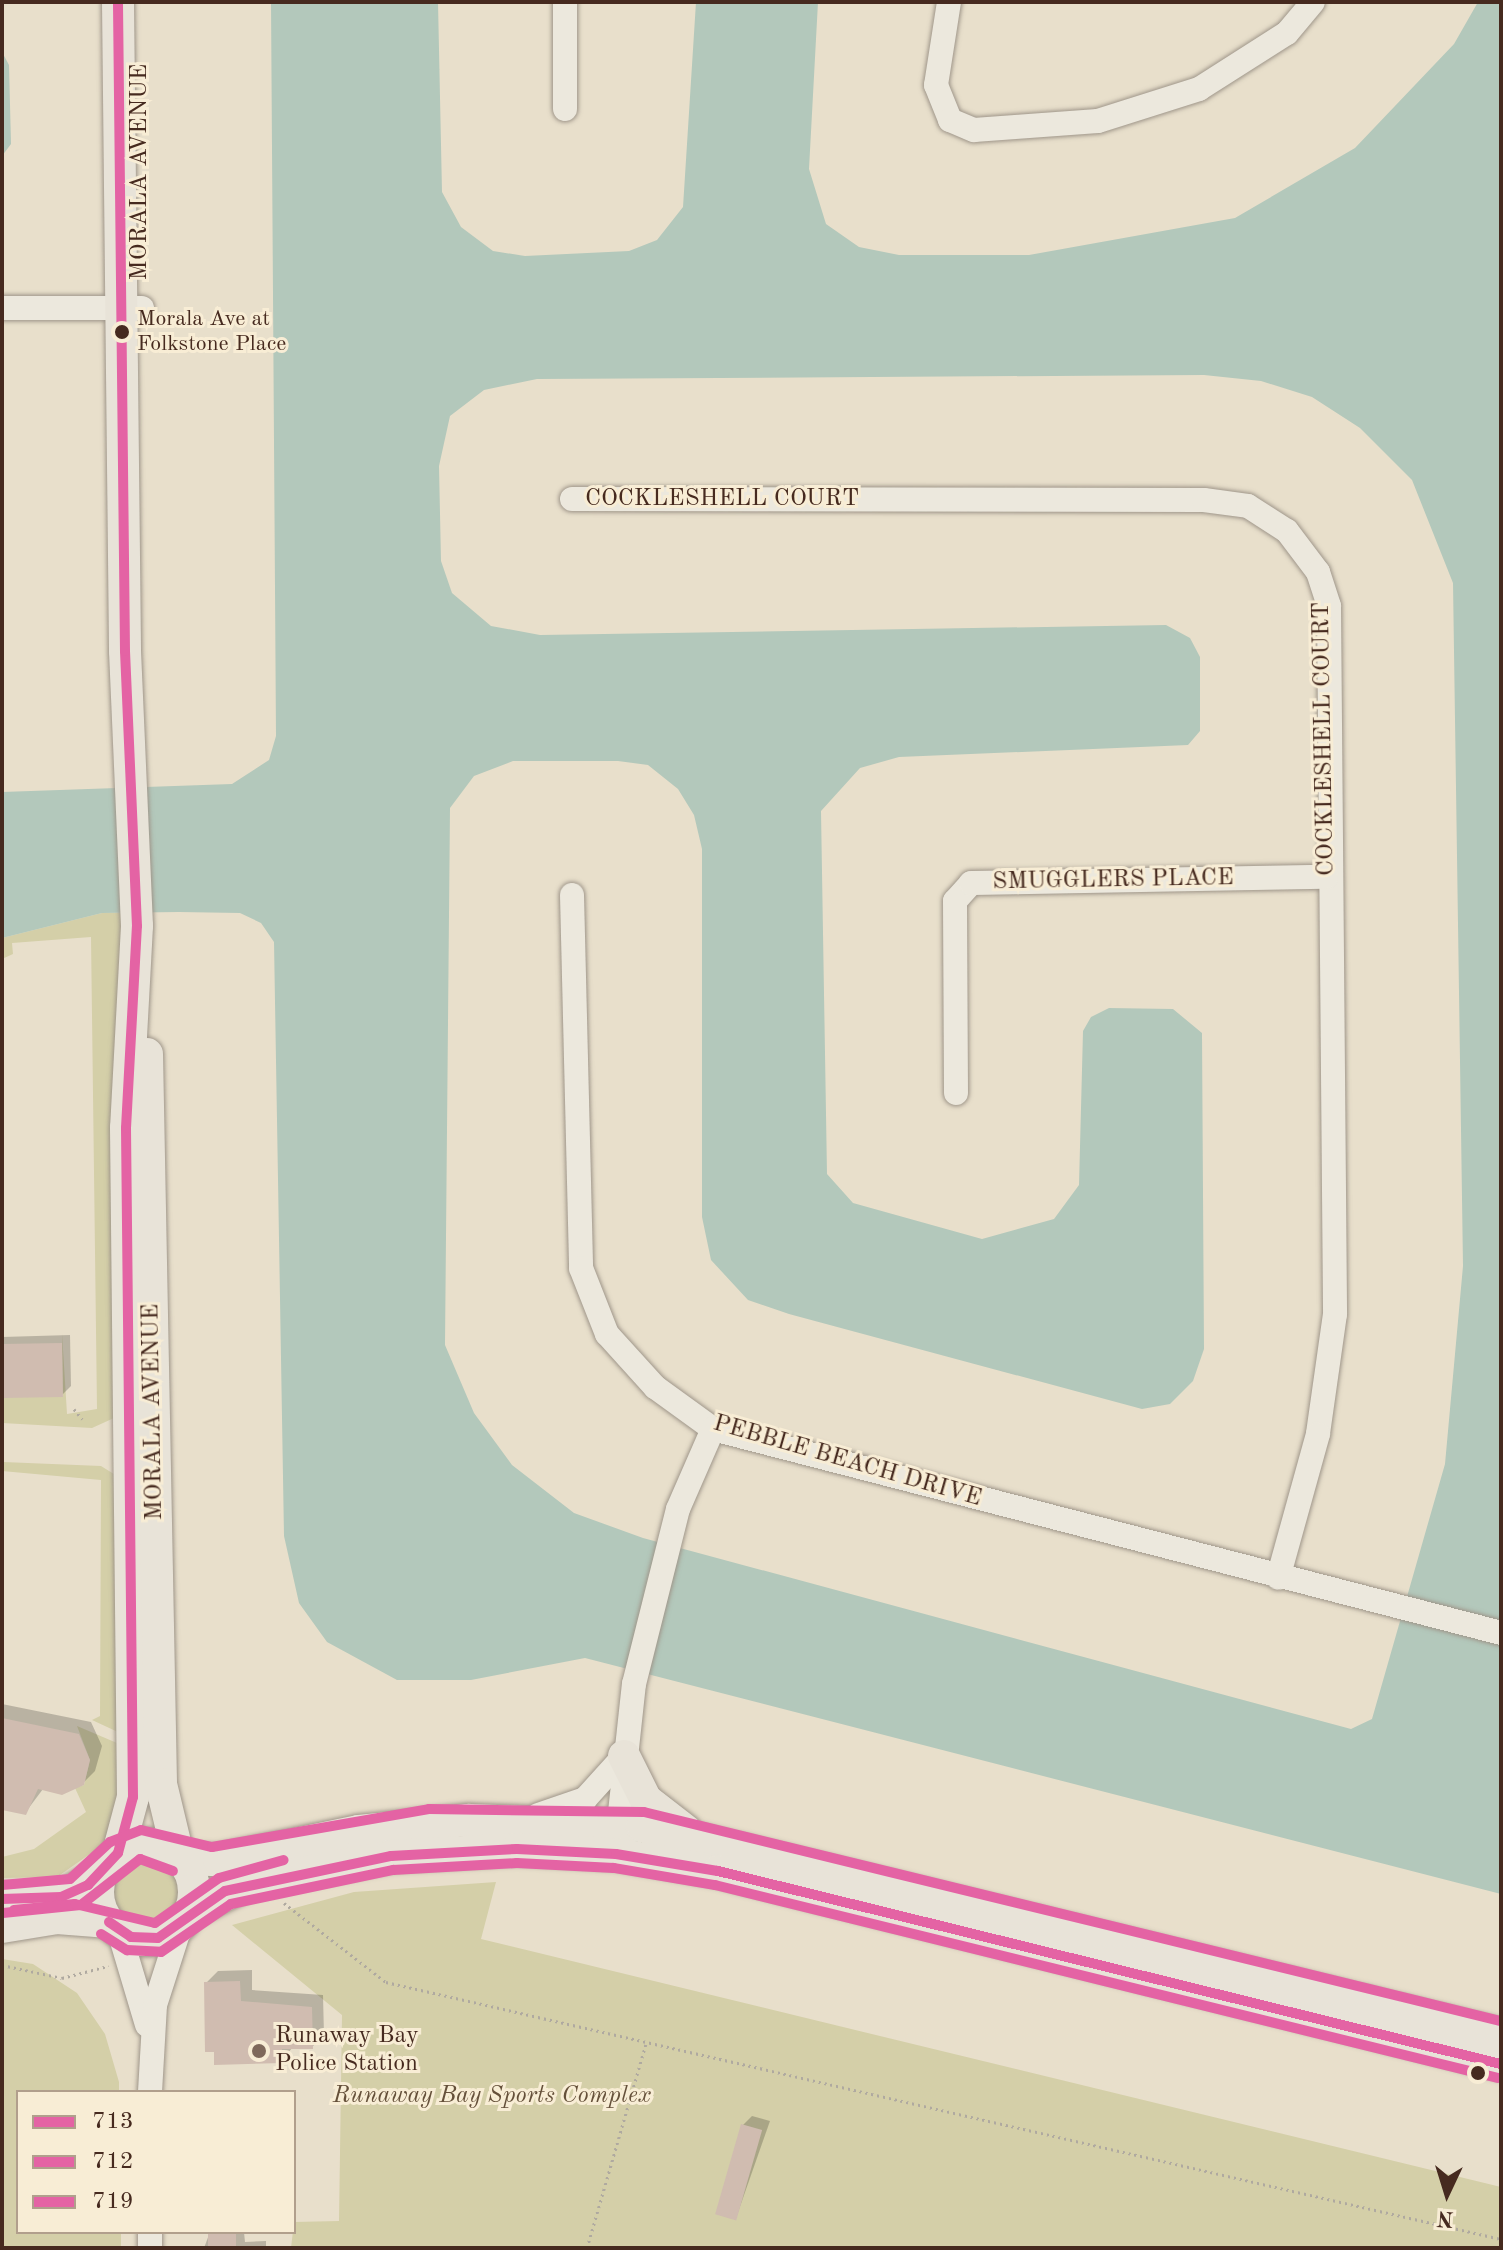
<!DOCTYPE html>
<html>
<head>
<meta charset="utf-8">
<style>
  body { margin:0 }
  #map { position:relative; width:1503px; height:2250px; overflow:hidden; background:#e8dfcb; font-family:"Old Standard TT",serif }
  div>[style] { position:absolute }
  .green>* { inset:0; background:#d4cfa8 }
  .round { border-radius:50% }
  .water>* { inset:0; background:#b3c8bb }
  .shadow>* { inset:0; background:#0003 }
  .building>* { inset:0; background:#d0bcb0; transform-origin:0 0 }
  .path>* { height:3px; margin-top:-1.5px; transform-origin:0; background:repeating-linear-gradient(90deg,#afa9a0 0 2px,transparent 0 6px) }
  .roads { filter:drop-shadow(0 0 2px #9f968a) drop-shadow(0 0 2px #9f968a) }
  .minor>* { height:24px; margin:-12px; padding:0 12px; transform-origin:12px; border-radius:12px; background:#ece8dd }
  .major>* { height:32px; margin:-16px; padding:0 16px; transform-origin:16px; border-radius:16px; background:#e8e3d8 }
  .major>.ring { margin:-16px; padding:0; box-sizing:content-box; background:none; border:32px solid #e8e3d8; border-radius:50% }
  .bus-1>* { height:10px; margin:-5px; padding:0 5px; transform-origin:5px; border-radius:5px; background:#e463a4 }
  .bus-2>* { height:10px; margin:-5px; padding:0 5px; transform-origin:5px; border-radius:5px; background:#e463a4 }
  .bus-3>* { height:10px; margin:-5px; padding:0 5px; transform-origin:5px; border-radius:5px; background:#e463a4 }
  .dots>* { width:22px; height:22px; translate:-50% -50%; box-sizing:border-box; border:4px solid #f8edd5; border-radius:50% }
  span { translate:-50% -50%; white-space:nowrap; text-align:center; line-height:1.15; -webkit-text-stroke:6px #f8edd5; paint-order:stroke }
  .bus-label { font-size:22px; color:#462a1f }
  .left { translate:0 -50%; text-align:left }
  .street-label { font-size:24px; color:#462a1f }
  .poi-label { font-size:24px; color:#462a1f }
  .park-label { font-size:24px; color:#65503a; font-style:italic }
  .frame { position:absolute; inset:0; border:4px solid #462a1f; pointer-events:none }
  .legend { position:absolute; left:16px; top:2090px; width:280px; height:144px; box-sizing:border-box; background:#f8edd5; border:2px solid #b19f8c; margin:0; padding:10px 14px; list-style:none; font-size:24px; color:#462a1f }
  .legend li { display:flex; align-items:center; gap:16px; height:40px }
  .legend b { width:40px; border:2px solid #b19f8c }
  .north { position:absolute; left:1407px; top:2154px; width:80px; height:80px; -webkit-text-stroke:6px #f8edd5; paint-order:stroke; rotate:184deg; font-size:22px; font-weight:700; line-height:32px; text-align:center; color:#462a1f }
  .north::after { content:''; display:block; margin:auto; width:28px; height:36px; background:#462a1f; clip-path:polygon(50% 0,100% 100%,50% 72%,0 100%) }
</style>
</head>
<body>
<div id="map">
  <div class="green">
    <div style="clip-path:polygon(102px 913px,127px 913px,114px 1418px,92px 1428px,2px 1423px,2px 1397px,63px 1397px,62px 1333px,67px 1414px,97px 1409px,91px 937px,12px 943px,13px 954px,2px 959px,2px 938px)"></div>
    <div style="clip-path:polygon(3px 1462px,101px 1466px,117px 1476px,120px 1733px,92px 1720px,100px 1716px,101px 1480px,2px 1471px)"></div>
    <div style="clip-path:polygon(77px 1726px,117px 1743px,123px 1768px,110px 1840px,57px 1877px,2px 1878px,2px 1857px,34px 1849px,86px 1812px,75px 1788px,84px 1785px,90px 1760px)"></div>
    <div class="round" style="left:111px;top:1855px;width:70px;height:70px"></div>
    <div style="clip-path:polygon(496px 1882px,481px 1939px,1501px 2187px,1501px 2248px,291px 2248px,294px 2222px,339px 2221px,342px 2015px,232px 1925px,354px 1892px)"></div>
    <div style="clip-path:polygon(2px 1959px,33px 1964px,77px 1993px,105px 2034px,119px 2082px,119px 2092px,18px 2092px,18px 2232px,121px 2232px,121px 2248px,2px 2248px)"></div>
  </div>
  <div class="water">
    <div style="clip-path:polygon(evenodd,271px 2px,438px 2px,442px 192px,461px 227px,493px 251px,525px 256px,629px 251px,657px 240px,683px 207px,696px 2px,818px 2px,809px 169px,826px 224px,859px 247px,899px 255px,1029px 255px,1235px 218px,1355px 148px,1454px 44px,1478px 2px,1501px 2px,1501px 1894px,585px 1658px,471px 1680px,397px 1680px,327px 1642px,299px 1603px,284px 1536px,274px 942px,261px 923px,240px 913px,179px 912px,102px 913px,2px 938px,2px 792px,232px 784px,269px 760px,276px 736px,271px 2px,1204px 375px,1261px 381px,1312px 397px,1360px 428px,1412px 480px,1453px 583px,1463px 1266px,1445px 1464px,1372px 1719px,1351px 1729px,643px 1538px,574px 1513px,512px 1465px,474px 1413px,445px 1345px,450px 808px,474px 776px,513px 761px,618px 761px,648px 765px,678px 789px,694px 815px,702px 849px,702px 1217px,711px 1260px,748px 1300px,789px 1314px,1142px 1409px,1170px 1404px,1193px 1381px,1204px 1349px,1202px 1033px,1173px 1009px,1109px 1008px,1091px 1017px,1083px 1031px,1079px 1185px,1054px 1219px,982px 1239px,853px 1203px,827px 1174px,821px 811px,860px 768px,899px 757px,1188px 745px,1200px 731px,1200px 657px,1190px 638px,1166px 625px,540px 635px,491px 626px,452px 593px,441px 561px,439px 466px,450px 416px,484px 390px,537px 379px,1204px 375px)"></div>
    <div style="clip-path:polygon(2px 52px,9px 65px,11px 144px,2px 156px)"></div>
  </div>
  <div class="shadow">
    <div style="clip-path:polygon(70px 1335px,71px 1386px,62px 1395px,2px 1395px,2px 1337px)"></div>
    <div style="clip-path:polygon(2px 1704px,91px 1722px,102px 1746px,95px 1771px,83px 1783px,43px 1789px,25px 1813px,2px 1808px)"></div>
    <div style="clip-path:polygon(252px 1970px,252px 1990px,323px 1995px,324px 2035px,312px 2047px,293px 2047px,281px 2061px,206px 1983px,218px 1971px)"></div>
    <div style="clip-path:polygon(752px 2116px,770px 2121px,736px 2218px,743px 2125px)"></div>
    <div style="clip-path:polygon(210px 2232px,244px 2232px,245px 2242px,266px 2241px,266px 2248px,204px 2248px)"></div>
  </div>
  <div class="building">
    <div style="left:62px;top:1343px;width:54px;height:60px;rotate:89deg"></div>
    <div style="clip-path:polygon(2px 1718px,79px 1734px,90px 1760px,84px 1785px,62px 1795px,38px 1789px,26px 1815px,2px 1810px)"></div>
    <div style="clip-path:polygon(240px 1981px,241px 2001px,312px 2007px,313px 2049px,282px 2049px,282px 2063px,214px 2065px,214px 2052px,205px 2052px,204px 1982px)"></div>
    <div style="left:741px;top:2124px;width:22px;height:94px;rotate:16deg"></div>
    <div style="left:208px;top:2232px;width:28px;height:16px"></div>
  </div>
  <div class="path">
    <div style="left:74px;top:1409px;width:13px;rotate:51deg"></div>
    <div style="left:284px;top:1903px;width:129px;rotate:37.8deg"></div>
    <div style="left:386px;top:1982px;width:1144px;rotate:12.98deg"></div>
    <div style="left:2px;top:1965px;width:61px;rotate:12.2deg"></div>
    <div style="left:62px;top:1978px;width:48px;rotate:-14.6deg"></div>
    <div style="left:587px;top:2248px;width:212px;rotate:-73.9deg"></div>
  </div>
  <div class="roads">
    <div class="minor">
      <div style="left:949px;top:2px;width:84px;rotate:98.9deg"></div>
      <div style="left:936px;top:85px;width:38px;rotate:68deg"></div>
      <div style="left:950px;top:120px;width:26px;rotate:23deg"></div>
      <div style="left:974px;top:130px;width:124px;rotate:-4.2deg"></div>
      <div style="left:1098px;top:121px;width:106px;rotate:-17.6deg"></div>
      <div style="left:1199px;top:89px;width:104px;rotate:-32.5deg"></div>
      <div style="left:1287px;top:33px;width:40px;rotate:-50deg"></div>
      <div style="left:565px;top:109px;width:107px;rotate:-90deg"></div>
      <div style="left:2px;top:308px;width:140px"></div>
      <div style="left:572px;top:499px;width:632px;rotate:0.09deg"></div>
      <div style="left:1204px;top:500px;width:44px;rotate:7.8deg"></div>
      <div style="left:1248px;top:506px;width:46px;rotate:32.7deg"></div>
      <div style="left:1287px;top:531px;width:51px;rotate:52.9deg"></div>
      <div style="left:1318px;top:572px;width:36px;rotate:72deg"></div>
      <div style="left:1329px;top:606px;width:708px;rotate:89.51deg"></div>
      <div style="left:1335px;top:1314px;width:121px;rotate:98.1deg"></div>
      <div style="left:1318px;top:1434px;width:149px;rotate:105.5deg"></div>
      <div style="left:572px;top:895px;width:373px;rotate:88.6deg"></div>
      <div style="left:581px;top:1268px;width:71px;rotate:68.5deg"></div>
      <div style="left:607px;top:1334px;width:72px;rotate:47.8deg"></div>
      <div style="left:655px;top:1387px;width:72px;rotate:35.9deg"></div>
      <div style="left:713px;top:1429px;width:814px;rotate:14.51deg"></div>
      <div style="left:956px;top:1093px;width:192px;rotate:-90.3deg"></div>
      <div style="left:955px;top:901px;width:24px;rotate:-48deg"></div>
      <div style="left:971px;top:883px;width:355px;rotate:-1deg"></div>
      <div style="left:538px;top:1815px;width:50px;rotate:-18.8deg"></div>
      <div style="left:585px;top:1799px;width:57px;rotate:-47.9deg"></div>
      <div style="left:617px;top:1840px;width:157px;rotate:-83.8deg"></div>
      <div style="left:634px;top:1684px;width:180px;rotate:-75.9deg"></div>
      <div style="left:678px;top:1509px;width:87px;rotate:-66.4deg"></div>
      <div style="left:119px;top:1931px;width:98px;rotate:73.4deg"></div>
      <div style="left:150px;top:2092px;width:87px;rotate:-86.7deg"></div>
      <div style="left:155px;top:2005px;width:85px;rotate:-72.2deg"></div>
      <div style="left:150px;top:2248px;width:16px;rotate:-90deg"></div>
    </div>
    <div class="major">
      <div style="left:118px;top:2px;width:649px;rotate:89.38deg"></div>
      <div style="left:125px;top:651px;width:275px;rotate:87.5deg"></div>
      <div style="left:137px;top:926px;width:202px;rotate:93.1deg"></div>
      <div style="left:126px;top:1128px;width:669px;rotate:89.4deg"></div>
      <div style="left:133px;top:1797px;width:58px;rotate:105deg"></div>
      <div style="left:147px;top:1054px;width:730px;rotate:88.9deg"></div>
      <div style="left:161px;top:1784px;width:73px;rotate:76.5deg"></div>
      <div style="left:624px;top:1756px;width:49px;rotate:63.4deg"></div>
      <div style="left:646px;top:1800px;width:51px;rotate:37.8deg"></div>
      <div class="ring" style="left:98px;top:1844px;width:64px;height:64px"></div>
      <div style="left:181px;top:1859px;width:38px;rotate:2deg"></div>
      <div style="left:219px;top:1860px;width:143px;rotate:-11.7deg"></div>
      <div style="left:359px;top:1831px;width:110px;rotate:-5.8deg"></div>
      <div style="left:468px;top:1820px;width:174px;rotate:2deg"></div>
      <div style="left:642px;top:1826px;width:884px;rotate:13.67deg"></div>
      <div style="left:2px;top:1899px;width:59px;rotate:-1.9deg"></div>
      <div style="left:61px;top:1897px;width:46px;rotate:-29.9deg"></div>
      <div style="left:189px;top:1913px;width:69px;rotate:-26.6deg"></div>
      <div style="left:251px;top:1882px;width:142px;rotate:-10.5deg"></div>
      <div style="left:391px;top:1856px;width:126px;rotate:-3.2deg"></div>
      <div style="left:517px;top:1849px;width:99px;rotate:2.9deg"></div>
      <div style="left:616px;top:1854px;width:103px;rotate:9.5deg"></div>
      <div style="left:718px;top:1871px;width:806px;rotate:13.85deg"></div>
      <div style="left:2px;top:1927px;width:56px;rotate:-9.3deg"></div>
      <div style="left:57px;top:1918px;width:52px;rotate:4.4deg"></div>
    </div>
  </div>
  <div class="bus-1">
    <div style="left:2px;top:1899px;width:59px;rotate:-1.9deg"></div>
    <div style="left:61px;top:1897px;width:30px;rotate:-24deg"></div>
    <div style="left:88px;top:1885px;width:44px;rotate:-46.8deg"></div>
    <div style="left:118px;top:1853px;width:58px;rotate:-75deg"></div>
    <div style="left:133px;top:1797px;width:669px;rotate:-90.6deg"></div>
    <div style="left:126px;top:1128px;width:202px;rotate:-86.9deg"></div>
    <div style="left:137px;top:926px;width:275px;rotate:-92.5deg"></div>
    <div style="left:125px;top:651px;width:649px;rotate:-90.62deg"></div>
    <div style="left:109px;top:1922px;width:27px;rotate:34deg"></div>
    <div style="left:131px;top:1937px;width:27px;rotate:2deg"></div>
    <div style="left:158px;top:1938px;width:82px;rotate:-35deg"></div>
    <div style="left:225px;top:1891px;width:170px;rotate:-11.9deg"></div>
    <div style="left:391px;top:1856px;width:126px;rotate:-3.2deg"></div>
    <div style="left:517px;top:1849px;width:99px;rotate:2.9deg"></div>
    <div style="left:616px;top:1854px;width:103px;rotate:9.5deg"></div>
    <div style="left:718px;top:1871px;width:806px;rotate:13.85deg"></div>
  </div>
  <div class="bus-2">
    <div style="left:3px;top:1913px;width:78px;rotate:-5.9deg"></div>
    <div style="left:81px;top:1905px;width:75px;rotate:-37.9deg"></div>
    <div style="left:140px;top:1859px;width:35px;rotate:20deg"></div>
    <div style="left:101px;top:1934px;width:31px;rotate:32deg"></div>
    <div style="left:127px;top:1950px;width:34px;rotate:3deg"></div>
    <div style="left:161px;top:1952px;width:85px;rotate:-34.4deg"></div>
    <div style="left:231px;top:1904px;width:166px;rotate:-11.9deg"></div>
    <div style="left:393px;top:1870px;width:124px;rotate:-3.2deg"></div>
    <div style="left:517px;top:1863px;width:97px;rotate:3deg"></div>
    <div style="left:614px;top:1868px;width:102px;rotate:9.6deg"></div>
    <div style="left:715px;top:1885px;width:806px;rotate:13.85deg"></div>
  </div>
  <div class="bus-3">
    <div style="left:2px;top:1885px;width:68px;rotate:-5deg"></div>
    <div style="left:70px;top:1879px;width:54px;rotate:-42.8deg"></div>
    <div style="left:110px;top:1842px;width:33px;rotate:-21deg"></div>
    <div style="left:141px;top:1830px;width:73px;rotate:13.5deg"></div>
    <div style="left:212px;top:1847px;width:220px;rotate:-9.9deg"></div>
    <div style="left:429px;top:1809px;width:215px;rotate:0.8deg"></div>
    <div style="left:644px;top:1812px;width:882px;rotate:13.71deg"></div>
    <div style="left:14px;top:1910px;width:61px;rotate:-5.6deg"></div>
    <div style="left:75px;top:1904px;width:82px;rotate:13.4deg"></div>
    <div style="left:155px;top:1923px;width:78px;rotate:-35.1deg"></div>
    <div style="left:219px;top:1878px;width:67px;rotate:-15.5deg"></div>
  </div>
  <div class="dots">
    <div style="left:122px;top:332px;background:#462a1f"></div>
    <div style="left:259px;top:2051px;background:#7f695b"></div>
    <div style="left:1478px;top:2073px;background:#462a1f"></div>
  </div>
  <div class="bus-label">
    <span class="left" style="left:137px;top:332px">Morala Ave at<br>Folkstone Place</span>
  </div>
  <div class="street-label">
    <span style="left:141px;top:172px;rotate:-90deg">MORALA AVENUE</span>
    <span style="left:722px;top:500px">COCKLESHELL COURT</span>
    <span style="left:1325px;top:739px;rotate:-91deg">COCKLESHELL COURT</span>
    <span style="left:1113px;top:881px;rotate:-1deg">SMUGGLERS PLACE</span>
    <span style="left:154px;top:1412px;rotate:-91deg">MORALA AVENUE</span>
    <span style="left:847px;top:1462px;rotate:16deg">PEBBLE BEACH DRIVE</span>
  </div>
  <div class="poi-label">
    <span class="left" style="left:275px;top:2051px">Runaway Bay<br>Police Station</span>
  </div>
  <div class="park-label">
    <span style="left:492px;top:2097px">Runaway Bay Sports Complex</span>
  </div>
  <div class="frame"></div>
  <ul class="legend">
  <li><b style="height:10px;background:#e463a4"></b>713</li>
  <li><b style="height:10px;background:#e463a4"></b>712</li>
  <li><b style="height:10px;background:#e463a4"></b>719</li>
  </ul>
  <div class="north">N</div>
</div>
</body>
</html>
